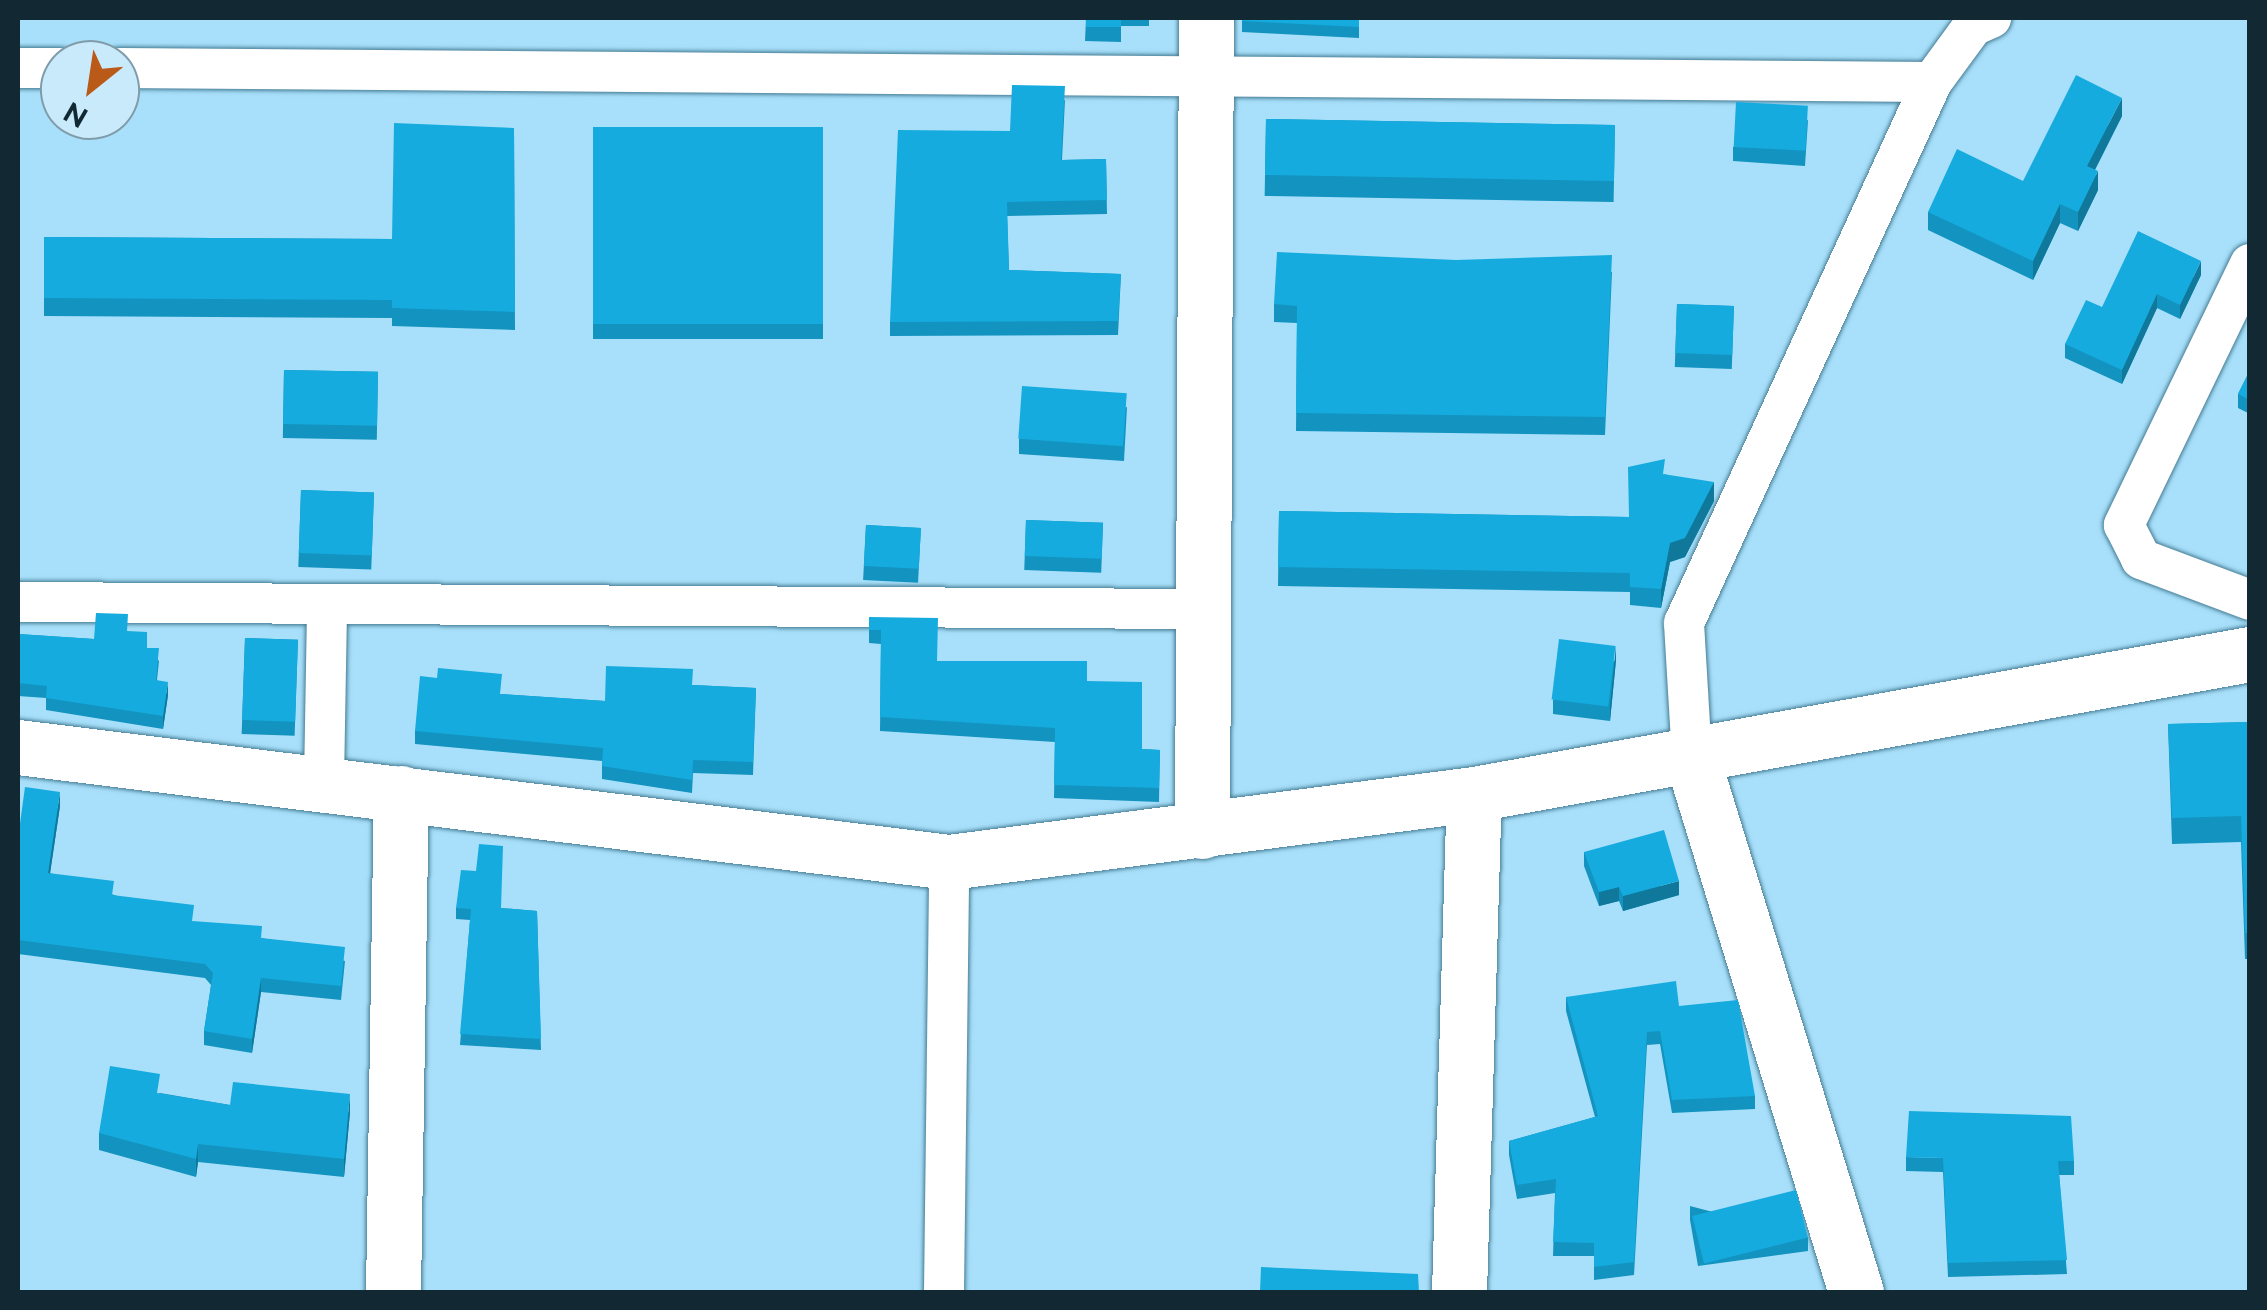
<!DOCTYPE html>
<html>
<head>
<meta charset="utf-8">
<style>
  body { margin:0 }
  #map { position:relative; width:2267px; height:1310px; overflow:hidden; background:#a8e0fb; font-family:Raleway,sans-serif }
  div>[style] { position:absolute }
  .roads { filter:drop-shadow(0 0 2px #457b93) drop-shadow(0 0 2px #457b93) }
  .street>* { height:40px; margin:-20px; padding:0 20px; transform-origin:20px; border-radius:20px; background:#fff }
  .secondary>* { height:55px; margin:-27.5px; padding:0 27.5px; transform-origin:27.5px; border-radius:27.5px; background:#fff }
  .wall>* { inset:0; background:#1393bf; transform-origin:0 0 }
  .shaded-wall>* { inset:0; background:#0f789b }
  .building>* { inset:0; background:#16abde; transform-origin:0 0 }
  span { translate:-50% -50%; white-space:nowrap; text-align:center; line-height:1.15; -webkit-text-stroke:9px #c9eafa; paint-order:stroke }
  .frame { position:absolute; inset:0; border:20px solid #122832; pointer-events:none }
  .north { position:absolute; left:40px; top:40px; width:100px; height:100px; box-sizing:border-box; background:#c9eafa; border:2px solid #809caa; border-radius:50%; rotate:210deg; font-size:28px; font-weight:700; line-height:40px; text-align:center; color:#122832 }
  .north::after { content:''; display:block; margin:auto; width:35px; height:45px; background:#ba5a19; clip-path:polygon(50% 0,100% 100%,50% 72%,0 100%) }
</style>
</head>
<body>
<div id="map">
  <div class="roads">
    <div class="street">
      <div style="left:18px;top:68px;width:42px"></div>
      <div style="left:120px;top:68px;width:1812px;rotate:0.44deg"></div>
      <div style="left:2250px;top:264px;width:290px;rotate:115.8deg"></div>
      <div style="left:2124px;top:525px;width:38px;rotate:63deg"></div>
      <div style="left:2141px;top:559px;width:116px;rotate:20.6deg"></div>
      <div style="left:18px;top:602px;width:1186px;rotate:0.34deg"></div>
      <div style="left:1692px;top:758px;width:135px;rotate:-93.4deg"></div>
      <div style="left:1684px;top:623px;width:595px;rotate:-65.37deg"></div>
      <div style="left:1932px;top:82px;width:69px;rotate:-53.8deg"></div>
      <div style="left:1973px;top:26px;width:20px;rotate:-24deg"></div>
      <div style="left:324px;top:782px;width:178px;rotate:-89deg"></div>
      <div style="left:944px;top:1292px;width:430px;rotate:-89.3deg"></div>
    </div>
    <div class="secondary">
      <div style="left:18px;top:747px;width:938px;rotate:7.04deg"></div>
      <div style="left:949px;top:862px;width:529px;rotate:-7.38deg"></div>
      <div style="left:1474px;top:794px;width:789px;rotate:-10.23deg"></div>
      <div style="left:1692px;top:758px;width:559px;rotate:72.93deg"></div>
      <div style="left:1202px;top:831px;width:813px;rotate:-89.72deg"></div>
      <div style="left:393px;top:1292px;width:499px;rotate:-89.1deg"></div>
      <div style="left:1459px;top:1292px;width:498px;rotate:-88.3deg"></div>
    </div>
  </div>
  <div class="wall">
    <div style="clip-path:polygon(1086px 18px,1149px 18px,1149px 26px,1121px 26px,1121px 42px,1085px 41px)"></div>
    <div style="clip-path:polygon(1242px 18px,1359px 18px,1359px 38px,1242px 32px)"></div>
    <div style="clip-path:polygon(1065px 100px,1062px 160px,1106px 159px,1107px 214px,1007px 216px,1009px 270px,1121px 274px,1118px 335px,890px 336px,890px 322px,1010px 131px)"></div>
    <div style="clip-path:polygon(2122px 116px,2095px 170px,2098px 190px,2078px 231px,2060px 223px,2033px 280px,1928px 230px,1928px 212px,2023px 181px)"></div>
    <div style="left:1266px;top:119px;width:349px;height:77px;rotate:1deg"></div>
    <div style="clip-path:polygon(1808px 120px,1805px 166px,1733px 161px,1733px 147px)"></div>
    <div style="left:823px;top:127px;width:212px;height:230px;rotate:90deg"></div>
    <div style="clip-path:polygon(514px 128px,515px 330px,392px 326px,392px 318px,44px 316px,44px 237px,392px 239px)"></div>
    <div style="clip-path:polygon(1612px 272px,1605px 435px,1296px 431px,1297px 323px,1274px 322px,1274px 304px)"></div>
    <div style="clip-path:polygon(2201px 275px,2180px 319px,2157px 308px,2122px 384px,2065px 358px,2065px 344px,2102px 307px)"></div>
    <div style="left:1677px;top:304px;width:57px;height:63px;rotate:2deg"></div>
    <div style="left:284px;top:370px;width:94px;height:68px;rotate:1deg"></div>
    <div style="clip-path:polygon(2250px 370px,2250px 414px,2238px 408px,2238px 394px)"></div>
    <div style="clip-path:polygon(1127px 407px,1124px 461px,1019px 454px,1019px 439px)"></div>
    <div style="clip-path:polygon(1665px 474px,1714px 501px,1685px 557px,1670px 562px,1661px 608px,1630px 605px,1630px 592px,1278px 586px,1279px 511px,1629px 517px)"></div>
    <div style="left:301px;top:490px;width:73px;height:77px;rotate:2deg"></div>
    <div style="left:1026px;top:520px;width:77px;height:50px;rotate:2deg"></div>
    <div style="left:866px;top:525px;width:55px;height:55px;rotate:3deg"></div>
    <div style="clip-path:polygon(869px 617px,937px 661px,1087px 681px,1142px 749px,1160px 750px,1159px 802px,1054px 798px,1055px 742px,880px 731px,881px 644px,869px 643px)"></div>
    <div style="clip-path:polygon(128px 631px,147px 648px,159px 661px,157px 680px,168px 695px,163px 729px,46px 710px,46px 698px,18px 696px,18px 634px,94px 639px)"></div>
    <div style="left:245px;top:638px;width:53px;height:96px;rotate:2deg"></div>
    <div style="clip-path:polygon(1616px 660px,1610px 721px,1553px 714px,1553px 700px)"></div>
    <div style="clip-path:polygon(693px 685px,756px 688px,753px 775px,693px 773px,692px 793px,602px 779px,602px 761px,415px 744px,415px 731px,501px 694px,605px 701px)"></div>
    <div style="clip-path:polygon(2250px 722px,2250px 959px,2245px 959px,2241px 842px,2172px 844px,2168px 724px)"></div>
    <div style="clip-path:polygon(60px 806px,50px 873px,193px 922px,262px 938px,345px 961px,341px 1000px,261px 992px,252px 1053px,204px 1045px,204px 1031px,211px 985px,205px 978px,18px 954px,18px 838px)"></div>
    <div style="clip-path:polygon(1584px 852px,1679px 895px,1623px 911px,1619px 901px,1599px 906px,1584px 866px)"></div>
    <div style="clip-path:polygon(456px 908px,501px 908px,537px 911px,541px 1050px,460px 1045px,470px 920px,456px 919px)"></div>
    <div style="clip-path:polygon(1566px 997px,1679px 1006px,1755px 1096px,1755px 1109px,1672px 1113px,1660px 1044px,1647px 1045px,1634px 1275px,1594px 1280px,1594px 1256px,1553px 1256px,1555px 1193px,1517px 1199px,1509px 1155px,1509px 1141px,1595px 1117px,1566px 1011px)"></div>
    <div style="clip-path:polygon(160px 1093px,230px 1105px,350px 1112px,344px 1177px,198px 1162px,196px 1177px,99px 1150px,99px 1133px)"></div>
    <div style="clip-path:polygon(1906px 1157px,2074px 1161px,2074px 1175px,2059px 1175px,2067px 1274px,1948px 1277px,1943px 1172px,1906px 1171px)"></div>
    <div style="clip-path:polygon(1690px 1206px,1808px 1237px,1808px 1251px,1698px 1266px,1690px 1220px)"></div>
  </div>
  <div class="shaded-wall">
    <div style="clip-path:polygon(2122px 98px,2122px 116px,2087px 185px,2087px 166px)"></div>
    <div style="clip-path:polygon(2098px 171px,2098px 190px,2078px 231px,2078px 212px)"></div>
    <div style="clip-path:polygon(2060px 204px,2060px 223px,2033px 280px,2033px 261px)"></div>
    <div style="clip-path:polygon(2201px 261px,2201px 275px,2180px 319px,2180px 305px)"></div>
    <div style="clip-path:polygon(2157px 294px,2157px 308px,2122px 384px,2122px 370px)"></div>
    <div style="clip-path:polygon(1714px 482px,1714px 501px,1685px 557px,1670px 562px,1661px 608px,1661px 589px,1670px 543px)"></div>
    <div style="clip-path:polygon(1616px 646px,1616px 660px,1610px 721px,1610px 707px)"></div>
    <div style="clip-path:polygon(168px 682px,168px 695px,163px 729px,163px 716px)"></div>
    <div style="clip-path:polygon(60px 792px,60px 806px,48px 887px,48px 873px)"></div>
    <div style="clip-path:polygon(1679px 881px,1679px 895px,1623px 911px,1623px 896px)"></div>
    <div style="clip-path:polygon(1619px 887px,1619px 901px,1599px 906px,1599px 892px)"></div>
    <div style="clip-path:polygon(261px 978px,261px 992px,252px 1053px,252px 1039px)"></div>
    <div style="clip-path:polygon(350px 1094px,350px 1112px,344px 1177px,344px 1159px)"></div>
    <div style="clip-path:polygon(198px 1144px,198px 1162px,196px 1177px,196px 1159px)"></div>
  </div>
  <div class="building">
    <div style="left:1086px;top:18px;width:35px;height:9px"></div>
    <div style="clip-path:polygon(1242px 18px,1359px 18px,1359px 27px,1242px 21px)"></div>
    <div style="clip-path:polygon(2076px 75px,2122px 98px,2087px 166px,2098px 171px,2078px 212px,2060px 204px,2033px 261px,1928px 212px,1957px 149px,2023px 181px)"></div>
    <div style="clip-path:polygon(1012px 85px,1065px 86px,1061px 160px,1106px 159px,1107px 200px,1007px 202px,1009px 270px,1121px 274px,1118px 321px,890px 322px,898px 130px,1010px 131px)"></div>
    <div style="left:1736px;top:102px;width:72px;height:45px;rotate:3deg"></div>
    <div style="left:1266px;top:119px;width:349px;height:56px;rotate:1deg"></div>
    <div style="clip-path:polygon(394px 123px,514px 128px,515px 312px,392px 308px,392px 300px,44px 298px,44px 237px,392px 239px)"></div>
    <div style="left:823px;top:127px;width:197px;height:230px;rotate:90deg"></div>
    <div style="clip-path:polygon(2138px 231px,2201px 261px,2180px 305px,2157px 294px,2122px 370px,2065px 344px,2086px 300px,2102px 307px)"></div>
    <div style="clip-path:polygon(1277px 252px,1456px 260px,1612px 255px,1605px 417px,1296px 413px,1297px 306px,1274px 304px)"></div>
    <div style="left:1677px;top:304px;width:57px;height:49px;rotate:2deg"></div>
    <div style="left:284px;top:370px;width:94px;height:54px;rotate:1deg"></div>
    <div style="clip-path:polygon(2250px 370px,2250px 400px,2238px 394px)"></div>
    <div style="left:1022px;top:386px;width:105px;height:53px;rotate:4deg"></div>
    <div style="clip-path:polygon(1665px 459px,1663px 474px,1714px 482px,1685px 538px,1670px 543px,1661px 589px,1630px 587px,1630px 573px,1278px 567px,1279px 511px,1629px 517px,1628px 467px)"></div>
    <div style="left:301px;top:490px;width:73px;height:63px;rotate:2deg"></div>
    <div style="left:1026px;top:520px;width:77px;height:36px;rotate:2deg"></div>
    <div style="left:866px;top:525px;width:55px;height:41px;rotate:3deg"></div>
    <div style="clip-path:polygon(96px 613px,128px 614px,127px 631px,147px 632px,147px 648px,159px 648px,156px 680px,168px 682px,163px 716px,46px 698px,47px 686px,18px 683px,18px 634px,94px 639px)"></div>
    <div style="clip-path:polygon(869px 617px,938px 618px,937px 661px,1087px 661px,1087px 681px,1142px 682px,1142px 749px,1160px 750px,1159px 788px,1054px 785px,1055px 728px,880px 717px,881px 630px,869px 630px)"></div>
    <div style="left:245px;top:638px;width:53px;height:82px;rotate:2deg"></div>
    <div style="left:1559px;top:639px;width:57px;height:61px;rotate:7deg"></div>
    <div style="clip-path:polygon(606px 666px,693px 669px,692px 685px,756px 688px,753px 762px,693px 760px,692px 780px,602px 766px,603px 748px,415px 731px,420px 676px,437px 678px,438px 668px,502px 674px,500px 694px,605px 701px)"></div>
    <div style="clip-path:polygon(2250px 722px,2250px 933px,2245px 933px,2241px 816px,2172px 818px,2168px 724px)"></div>
    <div style="clip-path:polygon(25px 787px,60px 792px,48px 873px,114px 881px,112px 895px,194px 905px,192px 921px,262px 926px,261px 938px,345px 947px,341px 986px,261px 978px,252px 1039px,204px 1031px,213px 973px,205px 964px,18px 940px,18px 838px)"></div>
    <div style="clip-path:polygon(1664px 830px,1679px 881px,1623px 896px,1619px 887px,1599px 892px,1584px 852px)"></div>
    <div style="clip-path:polygon(479px 844px,503px 846px,501px 908px,537px 911px,541px 1039px,460px 1034px,471px 909px,456px 908px,461px 870px,476px 871px)"></div>
    <div style="clip-path:polygon(1676px 981px,1679px 1006px,1738px 1000px,1755px 1096px,1672px 1100px,1660px 1031px,1647px 1032px,1634px 1262px,1594px 1267px,1594px 1243px,1553px 1242px,1556px 1179px,1517px 1185px,1509px 1141px,1598px 1116px,1566px 997px)"></div>
    <div style="clip-path:polygon(110px 1066px,160px 1074px,157px 1093px,230px 1105px,233px 1082px,350px 1094px,344px 1159px,198px 1144px,196px 1159px,99px 1133px)"></div>
    <div style="clip-path:polygon(1909px 1111px,2071px 1116px,2074px 1161px,2058px 1161px,2067px 1260px,1948px 1263px,1943px 1158px,1906px 1157px)"></div>
    <div style="left:1796px;top:1190px;width:49px;height:107px;rotate:76deg"></div>
    <div style="clip-path:polygon(1261px 1267px,1418px 1274px,1419px 1292px,1260px 1292px)"></div>
  </div>
  <div class="frame"></div>
  <div class="north">N</div>
</div>
</body>
</html>
